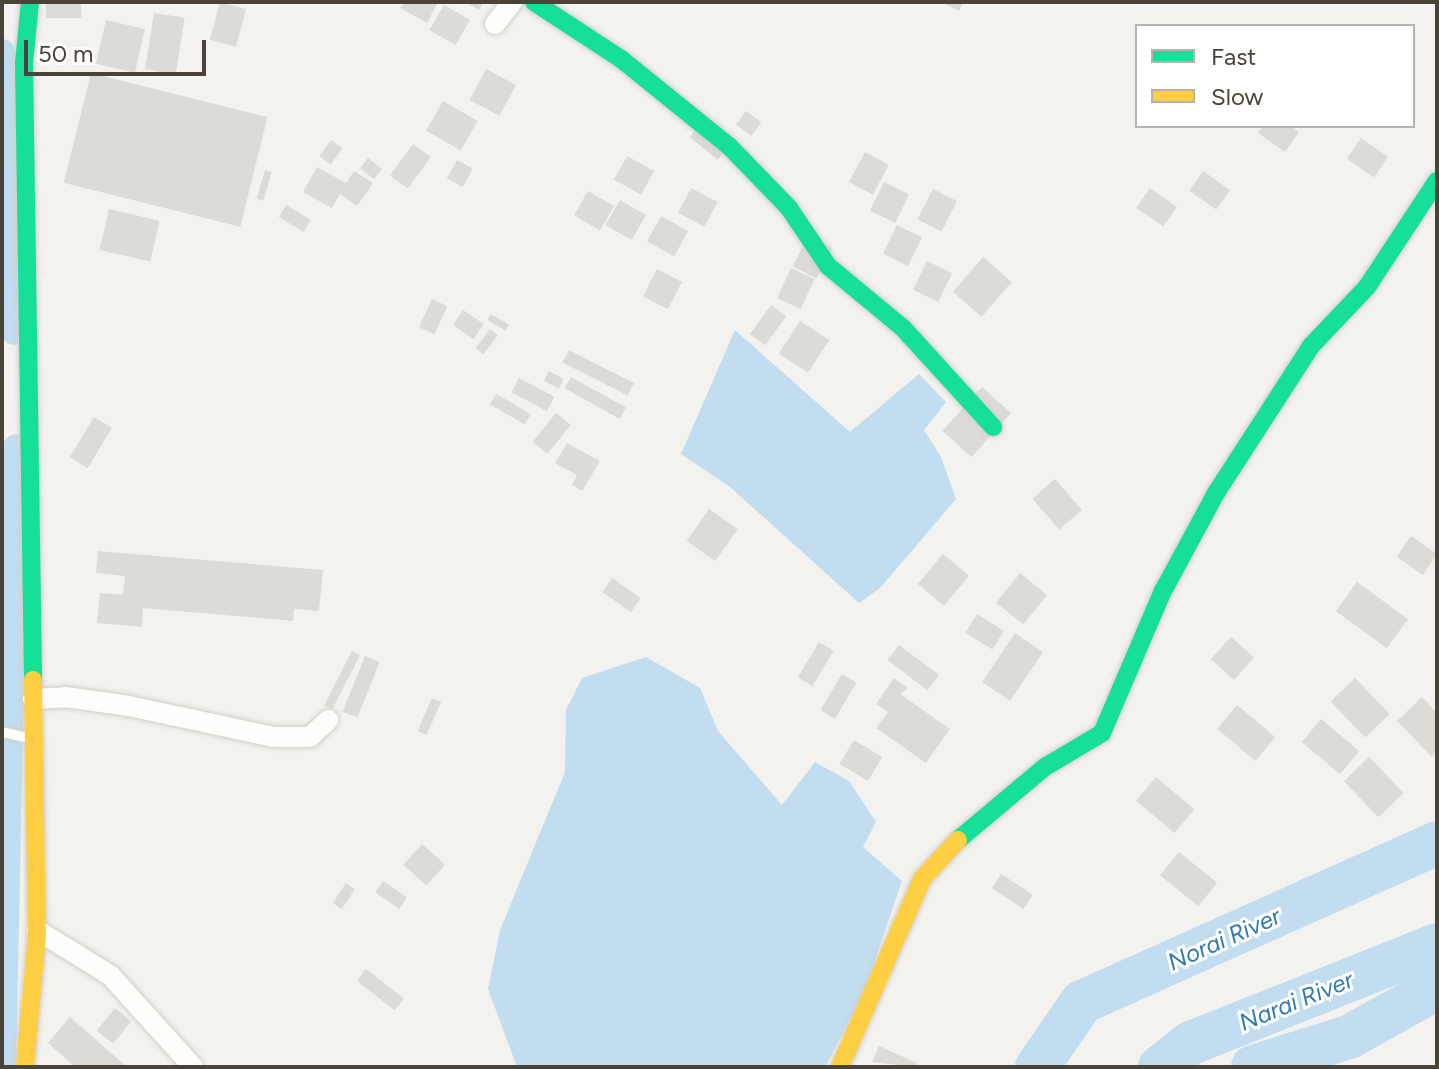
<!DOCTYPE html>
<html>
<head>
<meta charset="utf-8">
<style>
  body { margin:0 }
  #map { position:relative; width:1439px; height:1069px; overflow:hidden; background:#f3f2ee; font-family:Figtree,sans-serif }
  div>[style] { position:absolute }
  .water>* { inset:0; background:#c1ddef }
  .canal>* { height:26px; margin:-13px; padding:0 13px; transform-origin:13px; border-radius:13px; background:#c1ddef }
  .river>* { height:44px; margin:-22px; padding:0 22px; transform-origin:22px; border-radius:22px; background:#c1ddef }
  .building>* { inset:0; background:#dddbd6; transform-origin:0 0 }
  .roads { filter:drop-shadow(0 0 2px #d1cfcb) drop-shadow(0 0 2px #d1cfcb) }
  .lane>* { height:10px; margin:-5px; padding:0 5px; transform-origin:5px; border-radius:5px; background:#fdfdfc }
  .street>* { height:20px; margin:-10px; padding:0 10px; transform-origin:10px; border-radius:10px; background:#fdfdfc }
  .fast>* { height:18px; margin:-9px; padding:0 9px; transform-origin:9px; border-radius:9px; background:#16e098 }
  .slow>* { height:18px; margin:-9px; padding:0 9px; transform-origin:9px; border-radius:9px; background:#ffcf43 }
  span { translate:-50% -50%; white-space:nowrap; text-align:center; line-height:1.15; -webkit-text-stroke:6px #fff; paint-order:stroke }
  .water-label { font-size:24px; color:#317aad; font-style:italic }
  .frame { position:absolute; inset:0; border:4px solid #4a4339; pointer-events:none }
  .legend { position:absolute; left:1135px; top:24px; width:280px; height:104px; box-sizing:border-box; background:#fff; border:2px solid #b7b4b0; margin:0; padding:10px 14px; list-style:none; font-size:24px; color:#4a4339 }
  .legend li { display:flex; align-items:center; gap:16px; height:40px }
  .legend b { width:40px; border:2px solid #b7b4b0 }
  .scale { position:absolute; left:24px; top:40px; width:182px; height:36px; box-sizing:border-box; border:4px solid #4a4339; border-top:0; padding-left:10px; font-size:24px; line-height:28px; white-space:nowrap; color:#4a4339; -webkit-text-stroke:6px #fff; paint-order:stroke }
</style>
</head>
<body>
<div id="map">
  <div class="water">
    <div style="clip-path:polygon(735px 330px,850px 432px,919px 374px,946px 402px,924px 430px,941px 457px,956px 499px,880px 588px,859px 603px,730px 487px,681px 454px)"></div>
    <div style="clip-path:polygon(646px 657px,700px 688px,718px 731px,782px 805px,815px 762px,849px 781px,876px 822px,863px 847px,902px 881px,863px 995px,825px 1067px,517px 1067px,488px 989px,500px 930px,565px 772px,566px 710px,582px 678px)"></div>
  </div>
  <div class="canal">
    <div style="left:2px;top:52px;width:280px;rotate:87.5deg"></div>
    <div style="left:3px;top:1067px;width:620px;rotate:-88.8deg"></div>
  </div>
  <div class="river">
    <div style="left:1037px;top:1067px;width:79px;rotate:-55.3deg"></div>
    <div style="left:1082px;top:1002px;width:389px;rotate:-24.1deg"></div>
    <div style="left:1160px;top:1067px;width:39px;rotate:-38deg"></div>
    <div style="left:1191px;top:1043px;width:265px;rotate:-21.7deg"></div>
    <div style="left:1253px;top:1067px;width:101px;rotate:-17.4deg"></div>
    <div style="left:1349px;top:1037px;width:101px;rotate:-29.1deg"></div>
  </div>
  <div class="building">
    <div style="left:46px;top:2px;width:35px;height:16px"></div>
    <div style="left:220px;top:2px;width:27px;height:39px;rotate:15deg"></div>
    <div style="clip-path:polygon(404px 2px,438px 2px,427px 23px,400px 8px)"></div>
    <div style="clip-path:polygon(465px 2px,483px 2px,479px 10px)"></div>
    <div style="clip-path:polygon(941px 2px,963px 2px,959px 11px)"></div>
    <div style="left:444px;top:5px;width:30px;height:29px;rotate:30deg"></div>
    <div style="left:154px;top:13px;width:31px;height:57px;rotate:9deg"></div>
    <div style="left:106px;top:20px;width:40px;height:45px;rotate:13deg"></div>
    <div style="left:486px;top:69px;width:34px;height:35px;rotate:28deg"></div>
    <div style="left:91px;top:73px;width:182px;height:113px;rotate:14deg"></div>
    <div style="left:443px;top:101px;width:40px;height:34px;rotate:30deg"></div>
    <div style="left:746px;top:111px;width:19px;height:17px;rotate:36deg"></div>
    <div style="left:701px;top:123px;width:36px;height:18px;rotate:39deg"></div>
    <div style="clip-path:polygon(1263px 126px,1291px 126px,1299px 132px,1285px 152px,1258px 133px)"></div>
    <div style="left:1361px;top:138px;width:33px;height:25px;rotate:35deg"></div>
    <div style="left:331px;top:140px;width:14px;height:20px;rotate:36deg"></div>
    <div style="left:413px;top:144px;width:22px;height:39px;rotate:36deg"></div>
    <div style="left:865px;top:152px;width:27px;height:34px;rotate:28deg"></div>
    <div style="left:627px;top:156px;width:31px;height:27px;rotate:29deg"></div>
    <div style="left:368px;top:158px;width:18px;height:13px;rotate:38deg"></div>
    <div style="left:457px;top:160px;width:18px;height:21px;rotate:29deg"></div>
    <div style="clip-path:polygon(317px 167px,346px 183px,354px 171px,373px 183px,357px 206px,340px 194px,332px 208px,303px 192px)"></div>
    <div style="left:265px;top:170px;width:7px;height:30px;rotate:16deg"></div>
    <div style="left:1203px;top:171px;width:33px;height:24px;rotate:35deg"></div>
    <div style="left:884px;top:182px;width:28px;height:32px;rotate:26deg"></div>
    <div style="left:691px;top:188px;width:30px;height:28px;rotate:28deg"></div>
    <div style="left:1150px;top:188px;width:33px;height:24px;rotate:35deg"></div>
    <div style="left:933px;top:189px;width:27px;height:34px;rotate:27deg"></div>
    <div style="left:588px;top:191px;width:30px;height:28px;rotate:30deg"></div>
    <div style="left:620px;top:200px;width:30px;height:29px;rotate:30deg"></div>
    <div style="left:286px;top:205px;width:29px;height:14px;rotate:31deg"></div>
    <div style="left:109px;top:209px;width:52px;height:42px;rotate:13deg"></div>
    <div style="left:661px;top:216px;width:31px;height:29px;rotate:29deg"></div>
    <div style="left:897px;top:225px;width:28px;height:32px;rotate:26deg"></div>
    <div style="left:808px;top:236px;width:27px;height:34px;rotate:27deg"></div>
    <div style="left:983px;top:257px;width:38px;height:46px;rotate:41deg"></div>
    <div style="left:927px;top:261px;width:28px;height:32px;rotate:26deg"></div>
    <div style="left:791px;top:268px;width:26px;height:33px;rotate:25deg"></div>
    <div style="left:657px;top:269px;width:28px;height:31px;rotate:27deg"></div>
    <div style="left:432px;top:299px;width:17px;height:31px;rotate:25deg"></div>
    <div style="left:771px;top:305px;width:19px;height:36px;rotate:36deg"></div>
    <div style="left:463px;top:310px;width:25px;height:18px;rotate:34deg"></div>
    <div style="left:491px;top:314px;width:21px;height:7px;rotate:31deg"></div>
    <div style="left:800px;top:321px;width:35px;height:39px;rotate:33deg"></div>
    <div style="left:490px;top:329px;width:10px;height:24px;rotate:37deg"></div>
    <div style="left:569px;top:350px;width:73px;height:14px;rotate:27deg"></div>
    <div style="left:549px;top:371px;width:17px;height:11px;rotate:28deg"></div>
    <div style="left:571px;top:377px;width:63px;height:13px;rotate:29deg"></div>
    <div style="left:519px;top:378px;width:40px;height:16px;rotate:28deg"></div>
    <div style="left:982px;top:387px;width:39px;height:59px;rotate:42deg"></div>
    <div style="left:496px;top:394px;width:40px;height:12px;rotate:30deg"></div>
    <div style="left:556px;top:413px;width:19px;height:37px;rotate:39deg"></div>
    <div style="left:94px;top:417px;width:21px;height:47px;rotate:31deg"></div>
    <div style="clip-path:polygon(567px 443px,600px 461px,582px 491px,572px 485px,577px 475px,555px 463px)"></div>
    <div style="left:1055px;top:479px;width:41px;height:30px;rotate:49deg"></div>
    <div style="left:709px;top:509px;width:35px;height:39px;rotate:35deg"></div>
    <div style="left:1411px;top:536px;width:32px;height:25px;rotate:35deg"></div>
    <div style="clip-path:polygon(98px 551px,323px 570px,319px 611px,294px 609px,293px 621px,143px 608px,142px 627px,97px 623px,100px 593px,123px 595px,125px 576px,96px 573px)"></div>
    <div style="left:943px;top:554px;width:34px;height:39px;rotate:40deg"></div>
    <div style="left:1020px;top:573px;width:35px;height:38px;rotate:39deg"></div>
    <div style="left:612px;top:578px;width:35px;height:17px;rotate:35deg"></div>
    <div style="left:1357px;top:582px;width:63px;height:36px;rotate:36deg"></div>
    <div style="left:977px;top:614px;width:32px;height:22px;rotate:32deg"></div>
    <div style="left:1015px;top:633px;width:34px;height:59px;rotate:34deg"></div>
    <div style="left:1231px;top:637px;width:31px;height:30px;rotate:42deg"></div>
    <div style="left:819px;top:642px;width:17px;height:41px;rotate:31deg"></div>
    <div style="left:899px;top:645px;width:50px;height:19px;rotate:37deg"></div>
    <div style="left:352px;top:651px;width:9px;height:61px;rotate:27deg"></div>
    <div style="left:365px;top:656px;width:16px;height:60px;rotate:22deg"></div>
    <div style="left:842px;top:674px;width:17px;height:42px;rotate:31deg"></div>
    <div style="clip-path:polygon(894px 678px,908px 688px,900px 694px,950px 729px,926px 763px,876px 728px,888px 712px,876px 704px)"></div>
    <div style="left:1355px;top:678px;width:50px;height:34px;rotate:46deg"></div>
    <div style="clip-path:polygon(1422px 697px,1437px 713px,1437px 752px,1432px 757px,1397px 721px)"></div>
    <div style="left:432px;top:698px;width:10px;height:36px;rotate:24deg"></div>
    <div style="left:1237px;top:705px;width:50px;height:31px;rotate:40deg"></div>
    <div style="left:1321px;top:719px;width:50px;height:30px;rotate:40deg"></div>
    <div style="left:854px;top:740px;width:33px;height:28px;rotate:31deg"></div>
    <div style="left:1369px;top:757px;width:50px;height:35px;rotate:46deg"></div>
    <div style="left:1156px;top:777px;width:50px;height:31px;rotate:40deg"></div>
    <div style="left:422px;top:844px;width:31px;height:28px;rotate:42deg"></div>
    <div style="left:1179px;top:852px;width:49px;height:30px;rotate:39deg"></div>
    <div style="left:1001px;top:874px;width:38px;height:17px;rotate:33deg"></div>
    <div style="left:383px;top:881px;width:29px;height:14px;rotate:34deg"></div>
    <div style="left:346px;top:883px;width:11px;height:24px;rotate:34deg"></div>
    <div style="left:366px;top:969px;width:48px;height:15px;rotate:38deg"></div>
    <div style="left:115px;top:1008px;width:21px;height:29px;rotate:39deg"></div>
    <div style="clip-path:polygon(70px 1017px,127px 1067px,75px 1067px,48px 1043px)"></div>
    <div style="clip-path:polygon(879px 1046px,917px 1063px,916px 1067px,872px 1062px)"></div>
  </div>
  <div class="roads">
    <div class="lane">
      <div style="left:2px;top:732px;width:31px;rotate:13deg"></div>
    </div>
    <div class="street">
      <div style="left:495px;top:24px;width:28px;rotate:-52deg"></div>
      <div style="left:33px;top:699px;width:33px;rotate:-3deg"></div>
      <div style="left:66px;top:697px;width:64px;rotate:8.1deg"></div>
      <div style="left:129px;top:706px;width:148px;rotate:12.1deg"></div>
      <div style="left:274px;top:737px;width:36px"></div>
      <div style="left:310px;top:737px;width:25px;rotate:-43deg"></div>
      <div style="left:37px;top:930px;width:86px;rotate:31.7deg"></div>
      <div style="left:110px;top:975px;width:124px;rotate:47.9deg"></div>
    </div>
    <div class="fast">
      <div style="left:30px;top:2px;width:61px;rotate:95.6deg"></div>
      <div style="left:24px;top:63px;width:617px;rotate:89.16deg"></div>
      <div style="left:534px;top:2px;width:104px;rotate:33.2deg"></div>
      <div style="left:621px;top:59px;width:139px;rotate:38.9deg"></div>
      <div style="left:729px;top:146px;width:86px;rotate:45.9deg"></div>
      <div style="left:789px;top:208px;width:70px;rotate:56.1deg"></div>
      <div style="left:828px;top:266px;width:97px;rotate:39.6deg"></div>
      <div style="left:903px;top:328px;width:134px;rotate:47.7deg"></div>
      <div style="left:958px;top:840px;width:114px;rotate:-40deg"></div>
      <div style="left:1045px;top:767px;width:66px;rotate:-30.8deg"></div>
      <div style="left:1102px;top:733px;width:155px;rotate:-66.8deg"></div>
      <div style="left:1163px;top:591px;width:111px;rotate:-61.6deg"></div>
      <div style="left:1216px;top:493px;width:175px;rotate:-57.1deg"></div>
      <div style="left:1311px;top:346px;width:81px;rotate:-46.5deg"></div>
      <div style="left:1367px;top:287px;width:127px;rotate:-56.6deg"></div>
    </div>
    <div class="slow">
      <div style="left:25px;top:1067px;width:132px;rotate:-84.8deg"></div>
      <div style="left:37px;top:936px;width:256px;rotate:-90.9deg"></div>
      <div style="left:840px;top:1067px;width:205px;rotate:-66.4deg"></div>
      <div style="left:922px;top:879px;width:53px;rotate:-47.3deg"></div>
    </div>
  </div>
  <div class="water-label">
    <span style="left:1224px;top:939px;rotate:-24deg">Norai River</span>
    <span style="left:1296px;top:1001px;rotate:-22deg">Narai River</span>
  </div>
  <div class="frame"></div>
  <ul class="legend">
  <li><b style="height:10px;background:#16e098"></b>Fast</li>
  <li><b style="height:10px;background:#ffcf43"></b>Slow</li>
  </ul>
  <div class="scale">50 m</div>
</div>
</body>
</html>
